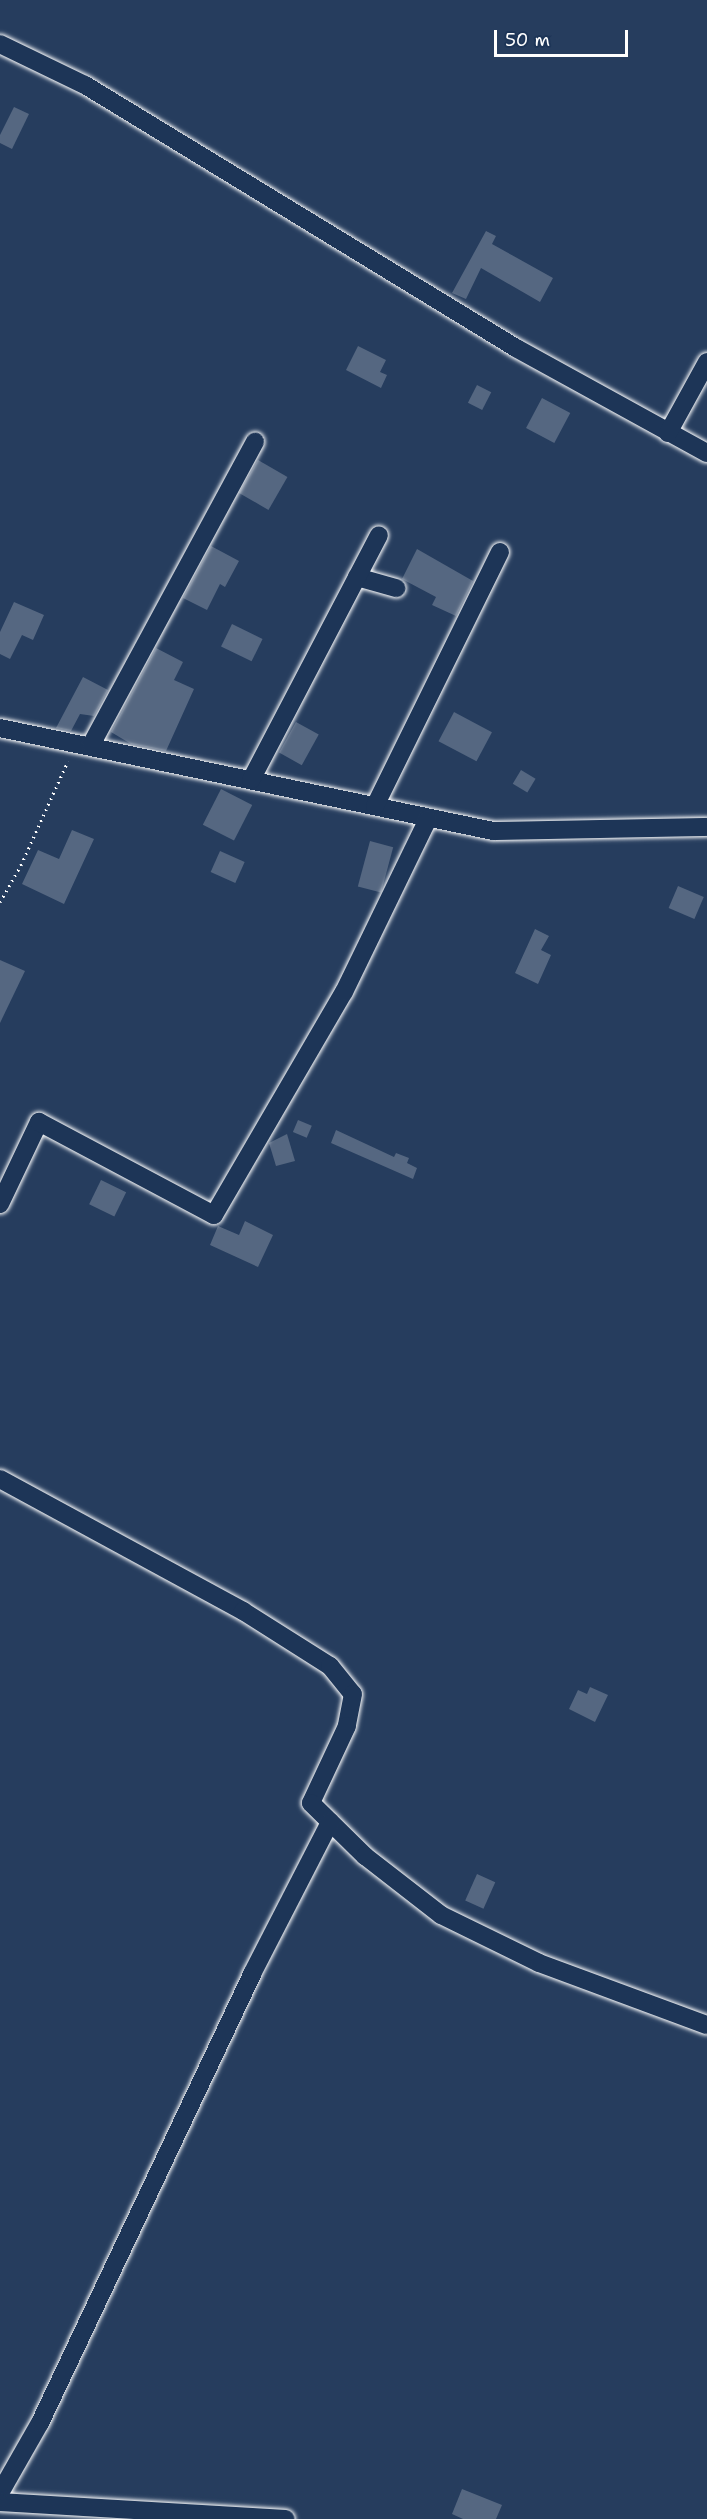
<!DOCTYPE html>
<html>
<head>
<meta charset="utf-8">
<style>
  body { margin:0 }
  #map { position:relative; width:707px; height:2519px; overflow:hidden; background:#263d5e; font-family:"Shantell Sans",sans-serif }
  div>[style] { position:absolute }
  .building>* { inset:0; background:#556781; transform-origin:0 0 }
  .path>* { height:3px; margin-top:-1.5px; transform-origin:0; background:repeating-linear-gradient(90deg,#fff 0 1.5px,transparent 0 6px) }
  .roads { filter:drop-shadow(0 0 2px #fff) drop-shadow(0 0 2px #fff) }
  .minor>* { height:18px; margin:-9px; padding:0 9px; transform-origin:9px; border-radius:9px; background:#1d3557 }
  span { translate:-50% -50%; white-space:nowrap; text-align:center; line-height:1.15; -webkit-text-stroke:6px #1d3557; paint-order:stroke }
  .scale { position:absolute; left:494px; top:30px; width:134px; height:27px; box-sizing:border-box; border:3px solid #fff; border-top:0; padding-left:8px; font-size:18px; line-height:21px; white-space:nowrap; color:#fff; -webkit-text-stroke:4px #1d3557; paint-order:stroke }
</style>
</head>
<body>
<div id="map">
  <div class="building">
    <div style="clip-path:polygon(14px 107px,29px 114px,12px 149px,0 143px,0 135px)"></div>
    <div style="clip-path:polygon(486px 231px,496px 236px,492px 244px,553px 278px,540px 302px,481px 268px,466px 299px,452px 293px)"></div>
    <div style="clip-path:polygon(358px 346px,386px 360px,380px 372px,387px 375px,381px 388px,346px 370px)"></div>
    <div style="left:477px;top:385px;width:16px;height:20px;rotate:27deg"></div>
    <div style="left:542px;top:398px;width:32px;height:34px;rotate:28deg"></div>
    <div style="left:258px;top:460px;width:34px;height:38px;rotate:30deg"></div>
    <div style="clip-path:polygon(211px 546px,239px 561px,225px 587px,220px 584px,207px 610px,183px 598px)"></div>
    <div style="clip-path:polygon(417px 549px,473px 581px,456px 616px,432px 605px,436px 597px,402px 579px)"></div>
    <div style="clip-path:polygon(14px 602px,44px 615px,33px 640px,22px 635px,10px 659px,0 654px,0 632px)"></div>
    <div style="left:232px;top:624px;width:34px;height:25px;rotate:26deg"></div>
    <div style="clip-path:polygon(156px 648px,183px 662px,174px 680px,194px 689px,166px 751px,131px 744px,111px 732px)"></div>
    <div style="clip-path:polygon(83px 677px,108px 690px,94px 716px,80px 714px,71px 731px,56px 728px)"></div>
    <div style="left:454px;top:712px;width:43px;height:33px;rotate:28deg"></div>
    <div style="left:296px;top:722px;width:26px;height:35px;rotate:29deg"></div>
    <div style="left:521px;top:770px;width:17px;height:16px;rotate:31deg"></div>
    <div style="left:221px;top:789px;width:35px;height:40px;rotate:27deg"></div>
    <div style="clip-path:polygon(72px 830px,94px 839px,64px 904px,22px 884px,38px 850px,59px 859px)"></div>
    <div style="left:370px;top:841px;width:24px;height:47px;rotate:15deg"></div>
    <div style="left:220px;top:851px;width:27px;height:23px;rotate:24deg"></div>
    <div style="left:678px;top:886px;width:28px;height:24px;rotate:23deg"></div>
    <div style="clip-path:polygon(535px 929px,549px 936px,541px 950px,551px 955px,538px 984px,515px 973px)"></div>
    <div style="clip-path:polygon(0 960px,25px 971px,0 1023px)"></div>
    <div style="left:298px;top:1120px;width:15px;height:13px;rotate:23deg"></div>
    <div style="clip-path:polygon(336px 1130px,394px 1157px,396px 1153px,409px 1158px,407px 1163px,417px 1168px,413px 1179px,331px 1143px)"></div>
    <div style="clip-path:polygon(287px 1134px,295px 1161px,276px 1166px,269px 1143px)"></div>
    <div style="left:101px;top:1180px;width:28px;height:27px;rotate:26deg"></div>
    <div style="clip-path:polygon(245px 1221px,273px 1235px,258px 1267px,210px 1245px,218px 1226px,239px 1235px)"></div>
    <div style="clip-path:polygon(590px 1687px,608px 1695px,595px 1722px,569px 1709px,578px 1690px,587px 1694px)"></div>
    <div style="left:477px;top:1874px;width:20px;height:29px;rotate:24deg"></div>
    <div style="clip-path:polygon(462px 2489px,502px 2505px,496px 2519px,463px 2519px,452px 2514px)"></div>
  </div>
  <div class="path">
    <div style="left:0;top:902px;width:43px;rotate:-60.4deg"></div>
    <div style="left:21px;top:865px;width:114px;rotate:-65.7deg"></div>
  </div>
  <div class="roads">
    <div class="minor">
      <div style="left:0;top:44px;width:94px;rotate:25.8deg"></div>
      <div style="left:85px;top:85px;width:505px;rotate:31.39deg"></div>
      <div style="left:516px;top:348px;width:218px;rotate:28.8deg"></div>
      <div style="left:668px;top:433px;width:81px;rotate:-61.2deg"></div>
      <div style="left:357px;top:577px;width:41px;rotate:15.8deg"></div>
      <div style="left:0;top:728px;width:504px;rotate:11.8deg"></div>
      <div style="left:493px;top:831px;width:214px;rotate:-1.1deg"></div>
      <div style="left:91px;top:745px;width:345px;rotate:-61.6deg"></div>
      <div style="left:251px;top:780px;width:276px;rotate:-62.4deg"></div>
      <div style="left:375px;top:806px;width:283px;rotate:-63.8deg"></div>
      <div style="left:0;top:1204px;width:91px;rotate:-64.6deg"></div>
      <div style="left:39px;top:1122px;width:198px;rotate:28deg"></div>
      <div style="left:214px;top:1215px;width:258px;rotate:-59.8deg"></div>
      <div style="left:344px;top:992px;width:192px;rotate:-64.1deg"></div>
      <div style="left:0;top:1479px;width:277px;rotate:28.5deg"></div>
      <div style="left:243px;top:1611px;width:103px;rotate:32.3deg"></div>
      <div style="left:330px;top:1666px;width:36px;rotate:51deg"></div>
      <div style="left:353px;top:1694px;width:33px;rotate:101deg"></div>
      <div style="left:347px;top:1726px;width:85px;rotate:115.1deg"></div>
      <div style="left:311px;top:1803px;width:76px;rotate:44.5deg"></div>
      <div style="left:365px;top:1856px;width:96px;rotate:37.8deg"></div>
      <div style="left:441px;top:1915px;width:109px;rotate:26.1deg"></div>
      <div style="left:539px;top:1963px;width:179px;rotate:20.3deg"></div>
      <div style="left:0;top:2493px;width:81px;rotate:-60.3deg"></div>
      <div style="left:40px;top:2423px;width:497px;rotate:-64.7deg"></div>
      <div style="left:252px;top:1974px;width:171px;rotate:-62.8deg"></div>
      <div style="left:0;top:2502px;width:286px;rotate:3.4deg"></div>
    </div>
  </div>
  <div class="scale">50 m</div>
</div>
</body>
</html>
